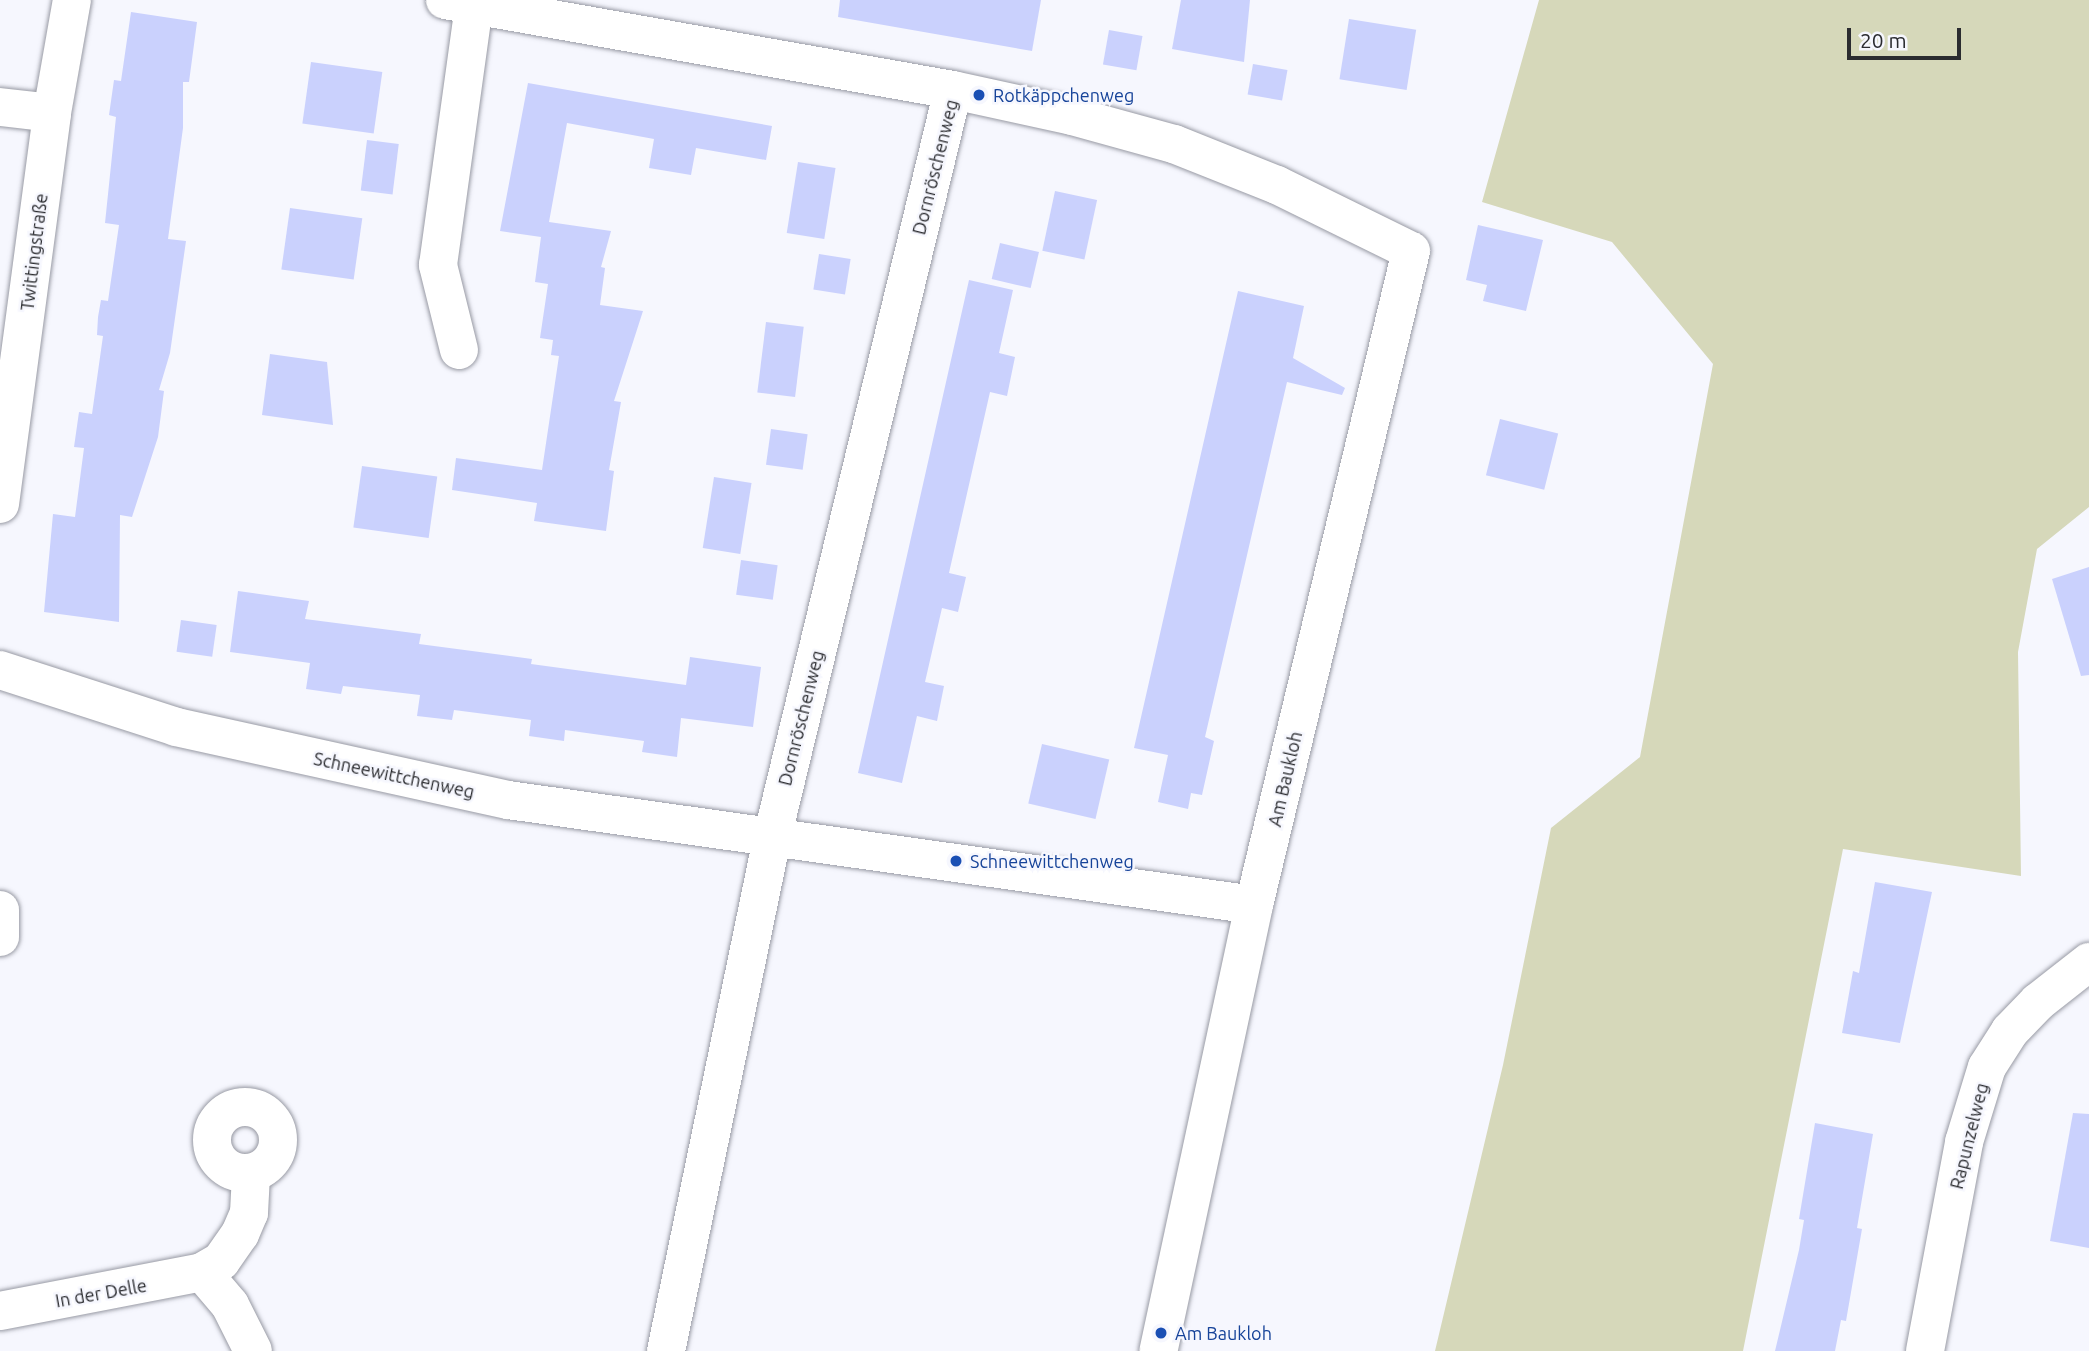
<!DOCTYPE html>
<html>
<head>
<meta charset="utf-8">
<style>
  body { margin:0 }
  #map { position:relative; width:2089px; height:1351px; overflow:hidden; background:#f6f7fe; font-family:Ubuntu,sans-serif }
  div>[style] { position:absolute }
  .green>* { inset:0; background:#d6d8ba }
  .building>* { inset:0; background:#cad1fd; transform-origin:0 0 }
  .roads { filter:drop-shadow(0 0 2px #989aa4) drop-shadow(0 0 2px #989aa4) }
  .minor>* { height:38px; margin:-19px; padding:0 19px; transform-origin:19px; border-radius:19px; background:#fff }
  .minor>.ring { margin:-19px; padding:0; box-sizing:content-box; background:none; border:38px solid #fff; border-radius:50% }
  .dots>* { width:19px; height:19px; translate:-50% -50%; box-sizing:border-box; border:4px solid #f6f7fe; border-radius:50% }
  span { translate:-50% -50%; white-space:nowrap; text-align:center; line-height:1.15; -webkit-text-stroke:5px #f6f7fe; paint-order:stroke }
  .transit-label { font-size:18px; color:#164399 }
  .left { translate:0 -50%; text-align:left }
  .street-label { font-size:18px; color:#2b2c30 }
  .scale { position:absolute; left:1847px; top:28px; width:114px; height:32px; box-sizing:border-box; border:4px solid #2b2c30; border-top:0; padding-left:9px; font-size:21px; line-height:24px; white-space:nowrap; color:#2b2c30; -webkit-text-stroke:5px #f6f7fe; paint-order:stroke }
</style>
</head>
<body>
<div id="map">
  <div class="green">
    <div style="clip-path:polygon(1539px 0,2089px 0,2089px 507px,2037px 549px,2018px 652px,2021px 876px,1843px 849px,1743px 1351px,1435px 1351px,1503px 1065px,1551px 828px,1640px 757px,1713px 364px,1612px 242px,1482px 202px)"></div>
  </div>
  <div class="building">
    <div style="clip-path:polygon(840px 0,1041px 0,1032px 51px,838px 17px)"></div>
    <div style="clip-path:polygon(1181px 0,1250px 0,1244px 62px,1172px 49px)"></div>
    <div style="clip-path:polygon(131px 12px,197px 22px,189px 82px,183px 82px,183px 128px,168px 239px,186px 241px,170px 353px,159px 390px,164px 391px,158px 437px,132px 517px,120px 515px,119px 622px,44px 612px,53px 514px,75px 517px,84px 448px,74px 447px,79px 412px,92px 414px,103px 336px,97px 335px,98px 317px,101px 300px,108px 301px,119px 225px,105px 223px,116px 117px,109px 115px,114px 80px,121px 81px)"></div>
    <div style="left:1349px;top:19px;width:68px;height:61px;rotate:9deg"></div>
    <div style="left:1109px;top:30px;width:34px;height:35px;rotate:10deg"></div>
    <div style="left:311px;top:62px;width:72px;height:62px;rotate:8deg"></div>
    <div style="left:1253px;top:64px;width:35px;height:31px;rotate:10deg"></div>
    <div style="clip-path:polygon(528px 83px,772px 126px,766px 160px,696px 148px,691px 175px,649px 168px,654px 139px,567px 123px,549px 222px,611px 231px,601px 267px,605px 268px,600px 305px,643px 311px,614px 401px,621px 402px,609px 470px,614px 471px,606px 531px,534px 521px,537px 503px,452px 490px,456px 458px,542px 470px,559px 356px,551px 355px,553px 340px,540px 338px,548px 284px,535px 282px,541px 237px,500px 231px)"></div>
    <div style="left:367px;top:140px;width:32px;height:51px;rotate:7deg"></div>
    <div style="left:798px;top:162px;width:38px;height:72px;rotate:9deg"></div>
    <div style="left:1055px;top:191px;width:43px;height:61px;rotate:12deg"></div>
    <div style="left:290px;top:208px;width:73px;height:62px;rotate:8deg"></div>
    <div style="clip-path:polygon(1478px 225px,1543px 240px,1526px 311px,1483px 301px,1487px 285px,1466px 280px)"></div>
    <div style="left:1000px;top:243px;width:40px;height:37px;rotate:13deg"></div>
    <div style="left:819px;top:254px;width:32px;height:36px;rotate:9deg"></div>
    <div style="clip-path:polygon(969px 280px,1013px 290px,999px 353px,1015px 357px,1007px 396px,990px 392px,949px 573px,966px 577px,958px 612px,942px 608px,925px 682px,944px 686px,937px 721px,917px 716px,902px 783px,858px 773px)"></div>
    <div style="clip-path:polygon(1238px 291px,1304px 306px,1293px 358px,1345px 388px,1342px 395px,1287px 382px,1205px 737px,1214px 741px,1202px 795px,1191px 793px,1188px 809px,1158px 802px,1168px 755px,1134px 748px)"></div>
    <div style="left:766px;top:322px;width:38px;height:71px;rotate:7deg"></div>
    <div style="clip-path:polygon(270px 354px,327px 362px,333px 425px,262px 415px)"></div>
    <div style="left:1500px;top:419px;width:60px;height:58px;rotate:14deg"></div>
    <div style="left:771px;top:429px;width:37px;height:36px;rotate:8deg"></div>
    <div style="left:362px;top:466px;width:76px;height:62px;rotate:8deg"></div>
    <div style="left:714px;top:477px;width:38px;height:72px;rotate:9deg"></div>
    <div style="left:741px;top:560px;width:37px;height:35px;rotate:8deg"></div>
    <div style="clip-path:polygon(2089px 567px,2089px 675px,2081px 676px,2052px 579px)"></div>
    <div style="clip-path:polygon(238px 591px,309px 601px,305px 619px,421px 634px,419px 644px,532px 659px,531px 664px,686px 685px,690px 657px,761px 667px,753px 727px,681px 718px,677px 757px,642px 752px,644px 741px,565px 730px,564px 741px,529px 736px,531px 720px,454px 710px,452px 720px,417px 716px,420px 695px,343px 686px,341px 694px,306px 689px,310px 663px,230px 652px)"></div>
    <div style="left:181px;top:620px;width:36px;height:32px;rotate:8deg"></div>
    <div style="left:1042px;top:744px;width:69px;height:61px;rotate:13deg"></div>
    <div style="clip-path:polygon(1875px 882px,1932px 892px,1900px 1043px,1842px 1033px,1853px 971px,1859px 973px)"></div>
    <div style="clip-path:polygon(2073px 1113px,2089px 1114px,2089px 1248px,2050px 1241px)"></div>
    <div style="clip-path:polygon(1815px 1123px,1873px 1134px,1857px 1228px,1862px 1229px,1846px 1321px,1841px 1320px,1835px 1351px,1775px 1351px,1799px 1250px,1804px 1220px,1799px 1219px)"></div>
  </div>
  <div class="roads">
    <div class="minor">
      <div style="left:445px;top:0;width:516px;rotate:10.05deg"></div>
      <div style="left:953px;top:90px;width:122px;rotate:12.3deg"></div>
      <div style="left:1072px;top:116px;width:106px;rotate:15.4deg"></div>
      <div style="left:1174px;top:144px;width:111px;rotate:21.7deg"></div>
      <div style="left:1277px;top:185px;width:149px;rotate:26.2deg"></div>
      <div style="left:1411px;top:251px;width:673px;rotate:103.5deg"></div>
      <div style="left:1254px;top:905px;width:456px;rotate:102.1deg"></div>
      <div style="left:0;top:107px;width:52px;rotate:6.6deg"></div>
      <div style="left:459px;top:350px;width:88px;rotate:-103.9deg"></div>
      <div style="left:438px;top:265px;width:262px;rotate:-82.1deg"></div>
      <div style="left:0;top:504px;width:394px;rotate:-82.4deg"></div>
      <div style="left:52px;top:113px;width:115px;rotate:-80deg"></div>
      <div style="left:0;top:670px;width:185px;rotate:17.9deg"></div>
      <div style="left:176px;top:727px;width:340px;rotate:12.4deg"></div>
      <div style="left:508px;top:800px;width:753px;rotate:8.01deg"></div>
      <div style="left:0;top:910px;width:27px;rotate:90deg"></div>
      <div class="ring" style="left:212px;top:1107px;width:28px;height:28px"></div>
      <div style="left:202px;top:1272px;width:43px;rotate:49.7deg"></div>
      <div style="left:230px;top:1305px;width:51px;rotate:63.4deg"></div>
      <div style="left:0;top:1311px;width:206px;rotate:-10.9deg"></div>
      <div style="left:202px;top:1272px;width:22px;rotate:-30deg"></div>
      <div style="left:221px;top:1261px;width:33px;rotate:-55deg"></div>
      <div style="left:240px;top:1234px;width:23px;rotate:-67deg"></div>
      <div style="left:249px;top:1213px;width:39px;rotate:-87deg"></div>
      <div style="left:666px;top:1351px;width:528px;rotate:-78.31deg"></div>
      <div style="left:773px;top:834px;width:765px;rotate:-76.4deg"></div>
      <div style="left:1925px;top:1351px;width:213px;rotate:-79.4deg"></div>
      <div style="left:1964px;top:1142px;width:78px;rotate:-73deg"></div>
      <div style="left:1987px;top:1067px;width:43px;rotate:-57.4deg"></div>
      <div style="left:2010px;top:1031px;width:40px;rotate:-46deg"></div>
      <div style="left:2038px;top:1002px;width:65px;rotate:-38.1deg"></div>
    </div>
  </div>
  <div class="dots">
    <div style="left:979px;top:95px;background:#1a4fb4"></div>
    <div style="left:956px;top:861px;background:#1a4fb4"></div>
    <div style="left:1161px;top:1333px;background:#1a4fb4"></div>
  </div>
  <div class="transit-label">
    <span class="left" style="left:993px;top:95px">Rotkäppchenweg</span>
    <span class="left" style="left:970px;top:861px">Schneewittchenweg</span>
    <span class="left" style="left:1175px;top:1333px">Am Baukloh</span>
  </div>
  <div class="street-label">
    <span style="left:935px;top:167px;rotate:-76deg">Dornröschenweg</span>
    <span style="left:34px;top:252px;rotate:-83deg">Twittingstraße</span>
    <span style="left:801px;top:718px;rotate:-76deg">Dornröschenweg</span>
    <span style="left:394px;top:775px;rotate:12deg">Schneewittchenweg</span>
    <span style="left:1285px;top:779px;rotate:-77deg">Am Baukloh</span>
    <span style="left:1969px;top:1136px;rotate:-76deg">Rapunzelweg</span>
    <span style="left:101px;top:1293px;rotate:-10deg">In der Delle</span>
  </div>
  <div class="scale">20 m</div>
</div>
</body>
</html>
